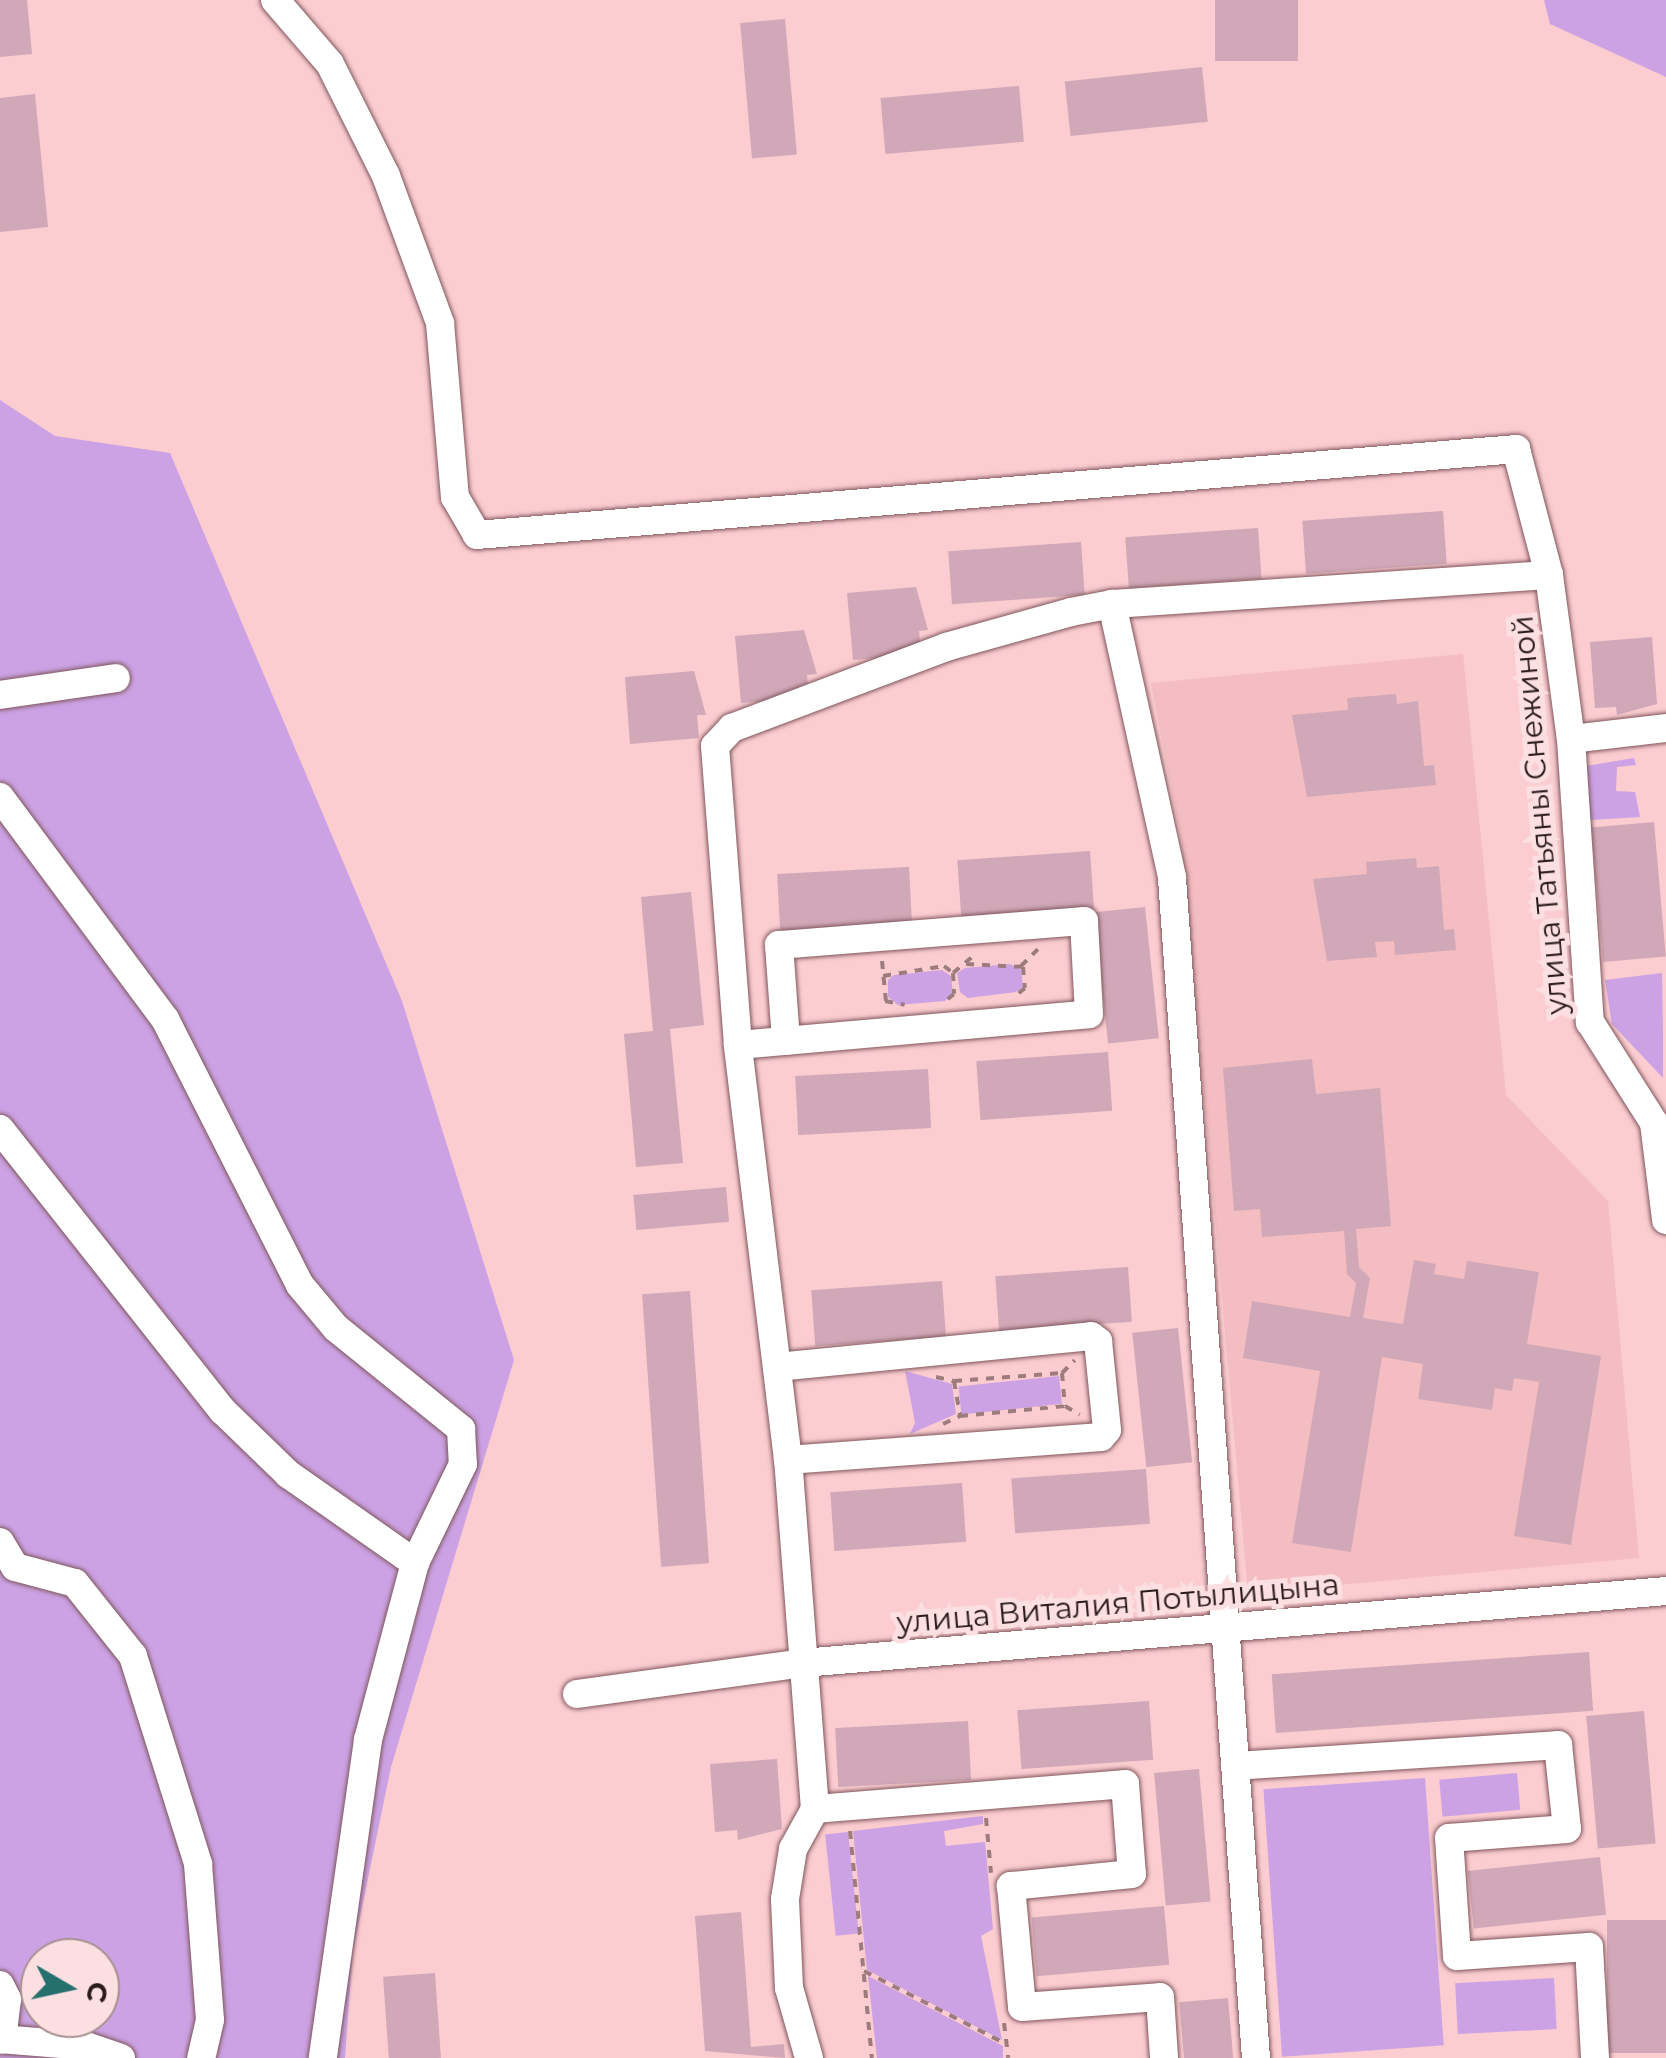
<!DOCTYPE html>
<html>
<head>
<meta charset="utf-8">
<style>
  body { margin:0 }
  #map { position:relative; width:1666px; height:2058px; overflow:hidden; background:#fbccd0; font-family:Montserrat,sans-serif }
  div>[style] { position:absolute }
  .built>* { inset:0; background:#f3bdc1 }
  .green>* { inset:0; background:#cca2e4; transform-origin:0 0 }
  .building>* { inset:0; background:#d1a8b8; transform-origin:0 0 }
  .path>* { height:4px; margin-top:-2px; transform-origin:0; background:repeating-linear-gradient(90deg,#9d7c7e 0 8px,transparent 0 16px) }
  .roads { filter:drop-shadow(0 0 2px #7f575b) drop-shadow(0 0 2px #7f575b) }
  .minor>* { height:28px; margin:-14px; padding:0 14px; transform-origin:14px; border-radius:14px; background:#fff }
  span { translate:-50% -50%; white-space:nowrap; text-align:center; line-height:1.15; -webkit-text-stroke:10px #fbdfe1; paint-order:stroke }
  .street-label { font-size:30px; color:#2a1a1b }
  .north { position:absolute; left:20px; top:1938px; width:100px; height:100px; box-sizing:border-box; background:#fbdfe1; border:2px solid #a79092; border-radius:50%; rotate:99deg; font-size:28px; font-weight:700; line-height:40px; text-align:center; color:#2a1a1b }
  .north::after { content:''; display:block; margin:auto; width:35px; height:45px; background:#25706e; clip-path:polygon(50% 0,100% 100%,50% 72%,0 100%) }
</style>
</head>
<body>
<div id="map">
  <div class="built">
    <div style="clip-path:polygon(1463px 654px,1506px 1095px,1608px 1201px,1639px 1558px,1248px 1593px,1182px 844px,1151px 683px)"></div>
  </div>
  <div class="green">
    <div style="clip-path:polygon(1544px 0,1666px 0,1666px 77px,1550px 24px)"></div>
    <div style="clip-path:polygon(evenodd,0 400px,55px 436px,170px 453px,402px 1001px,514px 1360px,391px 1767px,353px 1951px,345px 2058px,0 2058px,0 400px,40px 1958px,100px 1958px,100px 2018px,40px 2018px,40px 1958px)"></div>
    <div style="clip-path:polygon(1634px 758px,1636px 765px,1617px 767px,1616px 791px,1635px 792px,1640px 817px,1591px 820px,1585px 829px,1586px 766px)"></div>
    <div style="clip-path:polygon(1010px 964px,1021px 970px,1023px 987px,1016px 992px,968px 998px,960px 992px,957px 973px,965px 968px)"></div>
    <div style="clip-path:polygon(942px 970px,951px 976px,953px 993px,945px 1001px,898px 1005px,888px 997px,888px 980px,894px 975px)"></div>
    <div style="clip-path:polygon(1662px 973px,1663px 1029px,1663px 1078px,1612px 1024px,1605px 980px)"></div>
    <div style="clip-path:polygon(905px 1371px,952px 1384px,956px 1414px,910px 1434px,915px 1423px)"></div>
    <div style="left:1059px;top:1376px;width:28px;height:101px;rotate:84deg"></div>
    <div style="left:1517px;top:1773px;width:37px;height:78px;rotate:85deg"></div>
    <div style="left:1425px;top:1778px;width:268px;height:162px;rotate:86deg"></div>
    <div style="clip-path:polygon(983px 1816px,983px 1824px,944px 1831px,946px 1846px,985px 1842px,993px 1929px,981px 1936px,1002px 2040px,867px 1970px,853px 1831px)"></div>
    <div style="left:848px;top:1832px;width:102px;height:23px;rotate:84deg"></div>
    <div style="clip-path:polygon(868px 1976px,1003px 2046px,1003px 2058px,877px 2058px)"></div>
    <div style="left:1554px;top:1978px;width:51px;height:99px;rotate:87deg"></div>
  </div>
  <div class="building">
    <div style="clip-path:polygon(0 0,27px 0,32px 54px,0 57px)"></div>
    <div style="left:1215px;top:0;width:83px;height:61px"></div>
    <div style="left:785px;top:19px;width:136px;height:45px;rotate:85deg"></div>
    <div style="left:1202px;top:67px;width:55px;height:138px;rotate:84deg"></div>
    <div style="left:1019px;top:86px;width:56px;height:139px;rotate:85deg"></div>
    <div style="clip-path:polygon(35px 94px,48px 227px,0 232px,0 98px)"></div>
    <div style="left:1443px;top:511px;width:53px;height:141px;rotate:86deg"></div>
    <div style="left:1258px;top:528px;width:51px;height:133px;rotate:86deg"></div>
    <div style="left:1081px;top:542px;width:53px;height:133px;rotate:86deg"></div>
    <div style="clip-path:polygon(916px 587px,928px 630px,919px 631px,921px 654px,853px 660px,847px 593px)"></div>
    <div style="clip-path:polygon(804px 630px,817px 674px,807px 675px,809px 698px,741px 703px,735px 636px)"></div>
    <div style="clip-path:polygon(1652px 637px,1657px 704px,1617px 715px,1616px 707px,1595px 708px,1590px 642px)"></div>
    <div style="clip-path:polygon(694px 671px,706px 715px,697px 715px,699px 738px,630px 744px,625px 677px)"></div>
    <div style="clip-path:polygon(1396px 694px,1397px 704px,1418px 701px,1424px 766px,1434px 765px,1436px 785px,1307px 797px,1292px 715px,1348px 710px,1347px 698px)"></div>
    <div style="left:1654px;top:822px;width:135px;height:63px;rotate:85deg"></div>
    <div style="left:1090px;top:851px;width:61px;height:133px;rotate:86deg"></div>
    <div style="clip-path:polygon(1416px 858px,1417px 868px,1439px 866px,1444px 930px,1454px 929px,1456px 950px,1395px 955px,1394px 941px,1375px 942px,1377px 957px,1327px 961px,1313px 879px,1367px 874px,1366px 862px)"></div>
    <div style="left:909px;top:867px;width:59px;height:132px;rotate:87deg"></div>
    <div style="clip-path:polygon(691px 892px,704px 1025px,670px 1029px,683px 1163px,636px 1167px,624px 1034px,653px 1031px,641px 897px)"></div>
    <div style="left:1145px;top:907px;width:132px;height:51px;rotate:84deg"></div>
    <div style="left:1108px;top:1052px;width:59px;height:132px;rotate:86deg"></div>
    <div style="clip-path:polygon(1312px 1059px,1316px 1094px,1380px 1088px,1391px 1226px,1356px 1229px,1359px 1267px,1370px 1278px,1363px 1318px,1403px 1324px,1414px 1260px,1436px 1264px,1434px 1274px,1464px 1279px,1467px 1261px,1539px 1272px,1527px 1344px,1601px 1356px,1571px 1545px,1514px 1536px,1539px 1382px,1514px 1378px,1512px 1391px,1495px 1388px,1492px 1410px,1418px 1399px,1423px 1364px,1382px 1357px,1351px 1552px,1292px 1543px,1320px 1371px,1243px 1358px,1252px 1301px,1350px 1317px,1356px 1283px,1347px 1274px,1344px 1231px,1262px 1237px,1260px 1209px,1234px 1211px,1223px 1068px)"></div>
    <div style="left:928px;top:1069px;width:59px;height:133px;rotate:87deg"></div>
    <div style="left:726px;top:1187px;width:35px;height:93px;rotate:85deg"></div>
    <div style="left:1128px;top:1267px;width:55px;height:133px;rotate:86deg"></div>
    <div style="left:942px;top:1281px;width:56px;height:131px;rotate:86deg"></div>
    <div style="left:690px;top:1291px;width:273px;height:48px;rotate:86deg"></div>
    <div style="left:1178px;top:1328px;width:135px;height:46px;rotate:84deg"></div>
    <div style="left:1146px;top:1469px;width:55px;height:135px;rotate:86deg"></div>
    <div style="left:962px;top:1483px;width:59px;height:132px;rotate:86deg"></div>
    <div style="left:1589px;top:1652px;width:59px;height:318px;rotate:86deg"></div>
    <div style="left:1149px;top:1701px;width:59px;height:132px;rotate:86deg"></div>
    <div style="left:1644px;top:1711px;width:133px;height:58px;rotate:85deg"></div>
    <div style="left:968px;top:1721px;width:59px;height:133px;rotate:87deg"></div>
    <div style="clip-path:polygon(777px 1759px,782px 1829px,738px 1840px,737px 1830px,715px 1832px,710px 1764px)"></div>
    <div style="left:1199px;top:1769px;width:133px;height:45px;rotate:85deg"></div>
    <div style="left:1600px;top:1857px;width:58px;height:133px;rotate:84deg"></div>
    <div style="left:1164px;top:1906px;width:59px;height:133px;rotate:85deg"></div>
    <div style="clip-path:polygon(741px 1912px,751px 2047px,784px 2044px,785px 2058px,705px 2051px,695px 1916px)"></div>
    <div style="left:1666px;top:1920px;width:133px;height:59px;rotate:90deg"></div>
    <div style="left:435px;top:1973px;width:85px;height:52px;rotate:86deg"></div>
    <div style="left:1228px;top:1998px;width:60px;height:49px;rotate:85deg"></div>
  </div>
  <div class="path">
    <div style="left:882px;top:961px;width:41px;rotate:84.4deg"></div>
    <div style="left:966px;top:964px;width:57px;rotate:3deg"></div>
    <div style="left:1023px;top:967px;width:21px;rotate:85deg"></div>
    <div style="left:1025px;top:988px;width:13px;rotate:141deg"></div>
    <div style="left:1021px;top:966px;width:25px;rotate:-45deg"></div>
    <div style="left:953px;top:973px;width:30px;rotate:-40deg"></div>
    <div style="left:883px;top:976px;width:62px;rotate:-9.3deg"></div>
    <div style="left:944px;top:966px;width:11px;rotate:38deg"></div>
    <div style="left:953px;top:973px;width:21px;rotate:87deg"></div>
    <div style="left:954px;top:994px;width:13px;rotate:141deg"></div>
    <div style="left:885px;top:1001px;width:20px;rotate:11deg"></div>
    <div style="left:1062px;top:1373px;width:33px;rotate:85deg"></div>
    <div style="left:1065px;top:1406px;width:17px;rotate:31deg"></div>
    <div style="left:936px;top:1377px;width:18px;rotate:13deg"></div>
    <div style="left:954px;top:1381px;width:108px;rotate:-4.2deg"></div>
    <div style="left:1062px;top:1373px;width:18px;rotate:-45deg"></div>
    <div style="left:954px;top:1381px;width:36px;rotate:80deg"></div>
    <div style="left:943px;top:1424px;width:19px;rotate:-25deg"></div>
    <div style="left:960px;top:1416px;width:105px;rotate:-5.4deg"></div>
    <div style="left:986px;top:1818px;width:55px;rotate:84.8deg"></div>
    <div style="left:850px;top:1831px;width:228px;rotate:84.5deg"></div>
    <div style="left:864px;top:1971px;width:160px;rotate:27.2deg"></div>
    <div style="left:1004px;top:2023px;width:35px;rotate:83deg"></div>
  </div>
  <div class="roads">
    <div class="minor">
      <div style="left:275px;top:0;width:84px;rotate:49.3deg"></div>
      <div style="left:330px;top:64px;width:125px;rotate:63.4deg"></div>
      <div style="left:386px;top:176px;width:157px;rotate:69.8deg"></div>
      <div style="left:440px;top:323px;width:175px;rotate:85.1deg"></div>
      <div style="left:455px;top:497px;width:44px;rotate:59.9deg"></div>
      <div style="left:477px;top:535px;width:1043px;rotate:-4.73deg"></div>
      <div style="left:1516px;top:449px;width:130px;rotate:75.3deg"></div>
      <div style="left:1549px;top:575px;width:165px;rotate:82.4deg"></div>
      <div style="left:1571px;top:739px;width:284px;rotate:86.2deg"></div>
      <div style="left:1590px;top:1022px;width:120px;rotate:57.6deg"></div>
      <div style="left:1654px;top:1123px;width:98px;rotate:82.9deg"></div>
      <div style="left:1112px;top:604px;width:280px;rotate:77.6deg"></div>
      <div style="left:1172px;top:878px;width:1183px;rotate:85.93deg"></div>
      <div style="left:0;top:695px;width:117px;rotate:-8.3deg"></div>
      <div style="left:1571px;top:739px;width:96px;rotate:-6.6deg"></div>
      <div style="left:0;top:797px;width:277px;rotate:53.4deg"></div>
      <div style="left:165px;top:1019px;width:298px;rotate:63.1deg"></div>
      <div style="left:300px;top:1285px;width:56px;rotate:50.1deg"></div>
      <div style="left:336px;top:1328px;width:161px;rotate:38.9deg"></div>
      <div style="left:461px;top:1429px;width:35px;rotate:87deg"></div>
      <div style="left:463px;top:1464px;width:110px;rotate:115.9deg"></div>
      <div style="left:415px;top:1563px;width:183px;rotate:104.9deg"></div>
      <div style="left:368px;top:1740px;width:321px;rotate:98.1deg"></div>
      <div style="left:738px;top:1045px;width:352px;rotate:-5deg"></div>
      <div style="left:1089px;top:1014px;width:93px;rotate:-93.1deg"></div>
      <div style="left:1084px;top:921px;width:306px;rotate:175.5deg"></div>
      <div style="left:779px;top:945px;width:96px;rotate:85.8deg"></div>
      <div style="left:0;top:1129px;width:360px;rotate:51.7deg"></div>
      <div style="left:223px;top:1411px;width:91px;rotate:44.1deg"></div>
      <div style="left:288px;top:1474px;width:155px;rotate:35deg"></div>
      <div style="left:777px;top:1367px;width:316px;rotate:-5.6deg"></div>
      <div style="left:1091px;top:1336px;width:9px;rotate:36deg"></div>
      <div style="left:1098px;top:1341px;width:89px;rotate:84.2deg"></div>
      <div style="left:1107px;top:1430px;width:9px;rotate:131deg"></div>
      <div style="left:1101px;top:1437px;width:314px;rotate:175.8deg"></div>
      <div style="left:0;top:1542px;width:29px;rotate:59deg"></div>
      <div style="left:15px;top:1567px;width:62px;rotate:14.9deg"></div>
      <div style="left:75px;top:1583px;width:93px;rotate:51.5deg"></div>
      <div style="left:133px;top:1656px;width:218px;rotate:72.6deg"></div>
      <div style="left:198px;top:1864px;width:156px;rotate:85.6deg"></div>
      <div style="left:210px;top:2020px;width:39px;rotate:103deg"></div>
      <div style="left:577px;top:1694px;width:227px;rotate:-7.8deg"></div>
      <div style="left:802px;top:1663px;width:867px;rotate:-4.76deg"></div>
      <div style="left:1235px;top:1766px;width:324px;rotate:-3.7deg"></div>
      <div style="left:1558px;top:1745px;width:84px;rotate:83.9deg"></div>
      <div style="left:1567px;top:1829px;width:118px;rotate:175.6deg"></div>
      <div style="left:1449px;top:1838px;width:118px;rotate:86.1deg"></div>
      <div style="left:1457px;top:1956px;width:132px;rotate:-3.9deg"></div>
      <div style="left:1589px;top:1947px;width:111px;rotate:86.9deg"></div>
      <div style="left:815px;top:1809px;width:311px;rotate:-4.6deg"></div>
      <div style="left:1125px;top:1784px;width:90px;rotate:85.6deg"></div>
      <div style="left:1132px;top:1874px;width:122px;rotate:174.3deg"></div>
      <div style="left:1011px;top:1886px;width:121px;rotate:84.8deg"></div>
      <div style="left:1022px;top:2007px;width:138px;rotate:-4.1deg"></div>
      <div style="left:1160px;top:1997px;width:61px;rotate:86.2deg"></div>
      <div style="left:0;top:1985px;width:16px;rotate:63deg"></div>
      <div style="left:7px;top:1999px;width:41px;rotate:97deg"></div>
      <div style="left:0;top:2039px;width:86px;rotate:4.7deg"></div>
      <div style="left:86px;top:2046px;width:37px;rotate:19deg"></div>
      <div style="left:809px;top:2058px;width:73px;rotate:-105.9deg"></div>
      <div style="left:789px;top:1988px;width:89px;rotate:-92.6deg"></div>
      <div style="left:785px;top:1899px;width:51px;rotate:-80.9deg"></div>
      <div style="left:793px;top:1849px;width:46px;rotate:-61.2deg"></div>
      <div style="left:815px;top:1809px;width:350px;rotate:-94.4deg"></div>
      <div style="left:788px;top:1460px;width:418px;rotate:-96.9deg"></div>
      <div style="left:738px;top:1045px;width:300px;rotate:-94.4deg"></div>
      <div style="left:715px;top:746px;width:25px;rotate:-47deg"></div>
      <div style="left:732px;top:728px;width:229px;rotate:-20.7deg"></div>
      <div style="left:946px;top:647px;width:130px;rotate:-15.6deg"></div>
      <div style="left:1071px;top:612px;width:42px;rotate:-11deg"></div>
      <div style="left:1112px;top:604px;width:438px;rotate:-3.8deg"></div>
    </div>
  </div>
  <div class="street-label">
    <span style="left:1540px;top:815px;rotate:-95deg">улица Татьяны Снежиной</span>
    <span style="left:1118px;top:1604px;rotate:-5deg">улица Виталия Потылицына</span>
  </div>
  <div class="north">С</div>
</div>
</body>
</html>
